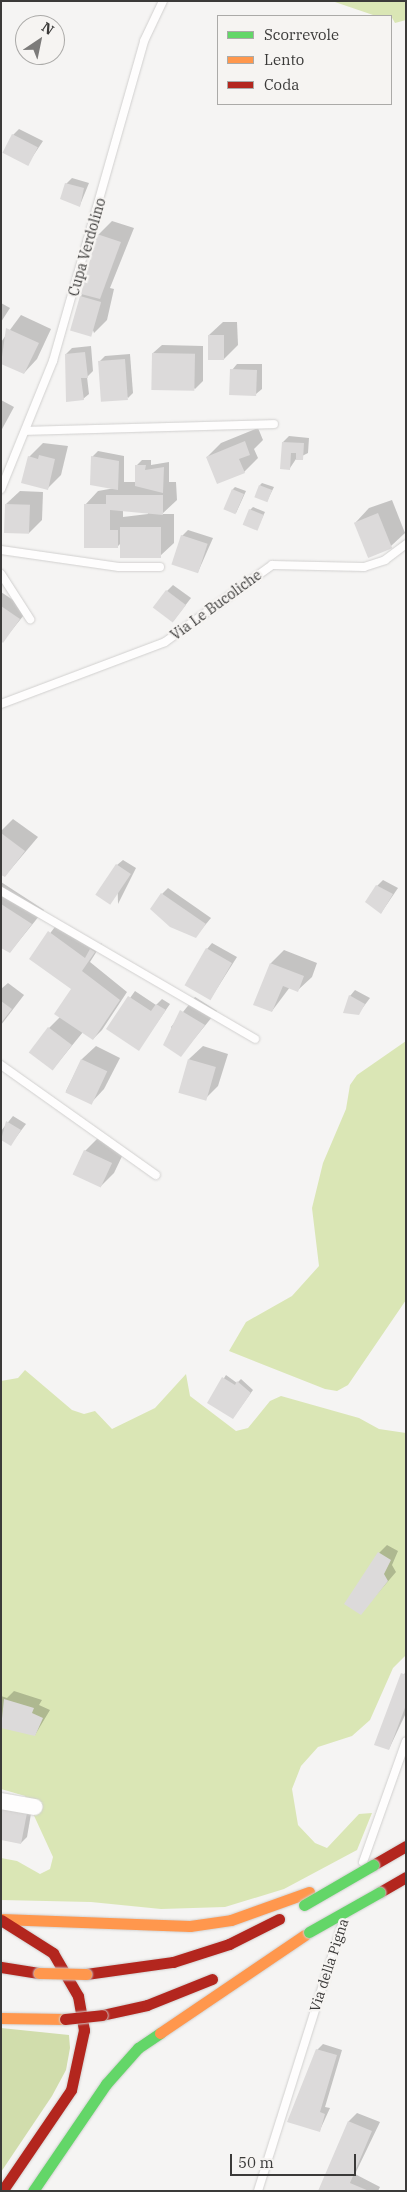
<!DOCTYPE html>
<html>
<head>
<meta charset="utf-8">
<style>
  body { margin:0 }
  #map { position:relative; width:407px; height:2192px; overflow:hidden; background:#f5f4f3; font-family:"IBM Plex Serif",serif }
  div>[style] { position:absolute }
  .green>* { inset:0; background:#dae6b5 }
  .forest>* { inset:0; background:#d1ddac }
  .shadow>* { inset:0; background:#0003 }
  .building>* { inset:0; background:#dcdada; transform-origin:0 0 }
  .roads { filter:drop-shadow(0 0 1px #d1d0cf) drop-shadow(0 0 1px #d1d0cf) }
  .lane>* { height:8px; margin:-4px; padding:0 4px; transform-origin:4px; border-radius:4px; background:#fefdfd }
  .street>* { height:16px; margin:-8px; padding:0 8px; transform-origin:8px; border-radius:8px; background:#fefdfd }
  .fast>* { height:11px; margin:-5.5px; padding:0 5.5px; transform-origin:5.5px; border-radius:5.5px; background:#63d668 }
  .slow>* { height:11px; margin:-5.5px; padding:0 5.5px; transform-origin:5.5px; border-radius:5.5px; background:#ff974d }
  .jam>* { height:11px; margin:-5.5px; padding:0 5.5px; transform-origin:5.5px; border-radius:5.5px; background:#b3261e }
  .bridges { filter:drop-shadow(0 0 1px #d1d0cf) drop-shadow(0 0 1px #d1d0cf) }
  .fast-bridge>* { height:11px; margin:-5.5px; padding:0 5.5px; transform-origin:5.5px; border-radius:5.5px; background:#63d668 }
  .slow-bridge>* { height:11px; margin:-5.5px; padding:0 5.5px; transform-origin:5.5px; border-radius:5.5px; background:#ff974d }
  .jam-bridge>* { height:11px; margin:-5.5px; padding:0 5.5px; transform-origin:5.5px; border-radius:5.5px; background:#b3261e }
  span { translate:-50% -50%; white-space:nowrap; text-align:center; line-height:1.15; -webkit-text-stroke:4.5px #f6f4f2; paint-order:stroke }
  .street-label { font-size:14px; color:#3b3a39 }
  .frame { position:absolute; inset:0; border:2px solid #3b3a39; pointer-events:none }
  .legend { position:absolute; left:217px; top:15px; width:175px; height:90px; box-sizing:border-box; background:#f6f4f2; border:1px solid #abaaa8; margin:0; padding:6px 9px; list-style:none; font-size:15px; color:#3b3a39 }
  .legend li { display:flex; align-items:center; gap:10px; height:25px }
  .legend b { width:25px; border:1px solid #abaaa8 }
  .north { position:absolute; left:15px; top:15px; width:50px; height:50px; box-sizing:border-box; background:#f6f4f2; border:1px solid #abaaa8; border-radius:50%; rotate:34deg; font-size:14px; font-weight:700; line-height:20px; text-align:center; color:#3b3a39 }
  .north::after { content:''; display:block; margin:auto; width:18px; height:22px; background:#7c7b7a; clip-path:polygon(50% 0,100% 100%,50% 72%,0 100%) }
  .scale { position:absolute; left:230px; top:2154px; width:126px; height:22px; box-sizing:border-box; border:2px solid #3b3a39; border-top:0; padding-left:6px; font-size:15px; line-height:18px; white-space:nowrap; color:#3b3a39; -webkit-text-stroke:4px #f6f4f2; paint-order:stroke }
</style>
</head>
<body>
<div id="map">
  <div class="green">
    <div style="clip-path:polygon(332px 1px,406px 1px,406px 20px,395px 23px,391px 16px,376px 16px)"></div>
    <div style="clip-path:polygon(406px 1041px,406px 1300px,348px 1385px,337px 1391px,325px 1389px,229px 1351px,246px 1322px,292px 1296px,319px 1266px,312px 1208px,323px 1163px,346px 1109px,350px 1085px,357px 1075px)"></div>
    <div style="clip-path:polygon(25px 1370px,72px 1410px,84px 1414px,95px 1411px,112px 1429px,155px 1408px,186px 1374px,190px 1396px,236px 1431px,248px 1428px,270px 1401px,281px 1396px,359px 1418px,379px 1429px,406px 1433px,406px 1655px,393px 1668px,370px 1720px,352px 1736px,318px 1747px,301px 1766px,292px 1789px,298px 1825px,315px 1843px,327px 1848px,359px 1814px,372px 1813px,357px 1850px,284px 1889px,225px 1907px,161px 1909px,91px 1902px,1px 1900px,1px 1858px,17px 1861px,40px 1874px,50px 1869px,53px 1857px,25px 1796px,1px 1789px,1px 1381px,18px 1378px)"></div>
  </div>
  <div class="forest">
    <div style="clip-path:polygon(1px 2028px,69px 2035px,70px 2048px,66px 2070px,52px 2096px,1px 2172px)"></div>
  </div>
  <div class="shadow">
    <div style="clip-path:polygon(19px 129px,43px 141px,29px 162px,13px 135px)"></div>
    <div style="clip-path:polygon(72px 178px,89px 183px,80px 205px,66px 184px)"></div>
    <div style="clip-path:polygon(112px 221px,134px 228px,110px 288px,114px 289px,107px 320px,94px 333px,81px 297px,98px 235px)"></div>
    <div style="clip-path:polygon(1px 303px,10px 308px,1px 322px)"></div>
    <div style="clip-path:polygon(21px 315px,51px 329px,37px 359px,24px 373px,1px 362px,1px 342px)"></div>
    <div style="clip-path:polygon(223px 322px,237px 322px,238px 345px,224px 359px,209px 335px)"></div>
    <div style="clip-path:polygon(162px 345px,203px 346px,203px 381px,195px 389px,153px 353px)"></div>
    <div style="clip-path:polygon(91px 346px,93px 371px,87px 377px,89px 394px,83px 399px,66px 354px,72px 348px)"></div>
    <div style="clip-path:polygon(130px 354px,133px 393px,128px 398px,99px 362px,105px 356px)"></div>
    <div style="clip-path:polygon(237px 364px,262px 364px,262px 389px,256px 394px,232px 370px)"></div>
    <div style="clip-path:polygon(1px 400px,14px 407px,1px 431px)"></div>
    <div style="clip-path:polygon(258px 428px,263px 440px,254px 449px,258px 458px,244px 472px,207px 457px,221px 443px)"></div>
    <div style="clip-path:polygon(289px 436px,309px 438px,308px 453px,296px 459px,290px 468px,283px 442px)"></div>
    <div style="clip-path:polygon(43px 443px,68px 446px,61px 475px,47px 489px,29px 457px)"></div>
    <div style="clip-path:polygon(evenodd,98px 451px,124px 456px,124px 482px,136px 482px,136px 466px,142px 460px,151px 460px,151px 465px,169px 462px,169px 482px,176px 482px,177px 500px,162px 514px,174px 514px,174px 543px,160px 556px,121px 543px,118px 546px,85px 505px,98px 491px,115px 488px,92px 457px,98px 451px,123px 510px,148px 512px,148px 514px,123px 517px,123px 510px)"></div>
    <div style="clip-path:polygon(262px 483px,274px 487px,267px 501px,260px 485px)"></div>
    <div style="clip-path:polygon(235px 487px,246px 491px,236px 513px,233px 489px)"></div>
    <div style="clip-path:polygon(20px 491px,43px 492px,42px 520px,29px 533px,6px 504px)"></div>
    <div style="clip-path:polygon(392px 500px,405px 533px,391px 546px,356px 522px,369px 508px)"></div>
    <div style="clip-path:polygon(253px 507px,265px 512px,257px 529px,250px 510px)"></div>
    <div style="clip-path:polygon(188px 530px,213px 538px,198px 572px,182px 536px)"></div>
    <div style="clip-path:polygon(173px 585px,191px 598px,174px 620px,167px 591px)"></div>
    <div style="clip-path:polygon(1px 592px,28px 610px,3px 641px,1px 640px)"></div>
    <div style="clip-path:polygon(13px 819px,38px 837px,5px 876px,1px 831px)"></div>
    <div style="clip-path:polygon(123px 860px,136px 868px,118px 904px,117px 865px)"></div>
    <div style="clip-path:polygon(383px 880px,398px 888px,381px 913px,377px 886px)"></div>
    <div style="clip-path:polygon(1px 882px,44px 910px,10px 952px,1px 946px)"></div>
    <div style="clip-path:polygon(168px 888px,211px 918px,196px 936px,162px 894px)"></div>
    <div style="clip-path:polygon(58px 923px,93px 949px,102px 943px,90px 962px,127px 992px,102px 1030px,93px 1039px,83px 1032px,53px 1069px,49px 1028px,60px 1017px,72px 988px,31px 958px)"></div>
    <div style="clip-path:polygon(212px 943px,237px 957px,211px 998px,207px 949px)"></div>
    <div style="clip-path:polygon(284px 950px,317px 963px,312px 977px,298px 990px,290px 987px,272px 1011px,271px 963px)"></div>
    <div style="clip-path:polygon(8px 983px,24px 995px,1px 1025px,1px 989px)"></div>
    <div style="clip-path:polygon(355px 990px,370px 998px,358px 1014px,350px 996px)"></div>
    <div style="clip-path:polygon(135px 991px,156px 1005px,162px 999px,170px 1004px,139px 1049px,108px 1029px)"></div>
    <div style="clip-path:polygon(195px 997px,217px 1011px,181px 1055px,171px 1027px)"></div>
    <div style="clip-path:polygon(96px 1046px,120px 1058px,104px 1089px,91px 1103px,66px 1091px,82px 1059px)"></div>
    <div style="clip-path:polygon(203px 1046px,228px 1054px,218px 1086px,205px 1099px,189px 1059px)"></div>
    <div style="clip-path:polygon(13px 1116px,26px 1124px,11px 1144px,1px 1138px,1px 1131px)"></div>
    <div style="clip-path:polygon(98px 1138px,125px 1150px,114px 1173px,101px 1186px,85px 1151px)"></div>
    <div style="clip-path:polygon(226px 1375px,237px 1383px,241px 1379px,253px 1390px,235px 1415px,209px 1402px)"></div>
    <div style="clip-path:polygon(387px 1545px,398px 1551px,392px 1565px,396px 1572px,361px 1613px,379px 1553px)"></div>
    <div style="clip-path:polygon(406px 1670px,406px 1713px,389px 1749px,376px 1744px)"></div>
    <div style="clip-path:polygon(14px 1691px,42px 1700px,39px 1705px,50px 1710px,35px 1735px,1px 1726px,1px 1696px,7px 1698px)"></div>
    <div style="clip-path:polygon(32px 1808px,27px 1837px,21px 1843px,1px 1839px)"></div>
    <div style="clip-path:polygon(323px 2044px,342px 2050px,325px 2107px,330px 2108px,320px 2130px,317px 2050px)"></div>
    <div style="clip-path:polygon(357px 2113px,380px 2122px,355px 2174px,380px 2187px,378px 2191px,320px 2191px,349px 2121px)"></div>
  </div>
  <div class="building">
    <div style="left:12px;top:134px;width:29px;height:21px;rotate:27deg"></div>
    <div style="clip-path:polygon(65px 183px,84px 188px,80px 207px,60px 199px)"></div>
    <div style="clip-path:polygon(97px 234px,121px 242px,100px 299px,81px 294px)"></div>
    <div style="left:80px;top:296px;width:22px;height:36px;rotate:16deg"></div>
    <div style="clip-path:polygon(6px 328px,39px 343px,24px 374px,1px 364px)"></div>
    <div style="left:208px;top:335px;width:16px;height:25px"></div>
    <div style="clip-path:polygon(85px 352px,88px 378px,81px 378px,84px 400px,66px 402px,65px 354px)"></div>
    <div style="left:152px;top:353px;width:43px;height:37px;rotate:1deg"></div>
    <div style="left:125px;top:359px;width:41px;height:27px;rotate:86deg"></div>
    <div style="left:230px;top:369px;width:27px;height:26px;rotate:2deg"></div>
    <div style="clip-path:polygon(245px 441px,250px 455px,239px 459px,245px 473px,217px 484px,206px 457px)"></div>
    <div style="clip-path:polygon(282px 442px,304px 443px,303px 460px,296px 460px,296px 453px,291px 453px,290px 470px,280px 469px)"></div>
    <div style="clip-path:polygon(39px 455px,55px 459px,48px 490px,21px 483px,28px 456px,38px 459px)"></div>
    <div style="clip-path:polygon(91px 456px,119px 461px,118px 490px,90px 485px)"></div>
    <div style="clip-path:polygon(135px 465px,146px 465px,145px 470px,164px 467px,163px 493px,135px 486px)"></div>
    <div style="left:259px;top:485px;width:14px;height:13px;rotate:21deg"></div>
    <div style="left:232px;top:489px;width:13px;height:22px;rotate:23deg"></div>
    <div style="clip-path:polygon(106px 495px,163px 495px,163px 515px,110px 510px,110px 530px,118px 530px,118px 548px,84px 548px,84px 504px,106px 504px)"></div>
    <div style="left:5px;top:504px;width:25px;height:29px;rotate:2deg"></div>
    <div style="left:249px;top:509px;width:16px;height:17px;rotate:22deg"></div>
    <div style="left:378px;top:513px;width:38px;height:26px;rotate:68deg"></div>
    <div style="left:120px;top:527px;width:41px;height:31px"></div>
    <div style="left:181px;top:535px;width:28px;height:31px;rotate:18deg"></div>
    <div style="left:166px;top:590px;width:25px;height:22px;rotate:37deg"></div>
    <div style="clip-path:polygon(1px 606px,20px 619px,3px 643px,1px 641px)"></div>
    <div style="clip-path:polygon(1px 833px,25px 851px,5px 877px,1px 875px)"></div>
    <div style="left:116px;top:864px;width:18px;height:37px;rotate:34deg"></div>
    <div style="clip-path:polygon(376px 885px,393px 894px,381px 914px,365px 902px)"></div>
    <div style="clip-path:polygon(161px 893px,206px 924px,196px 938px,170px 927px,150px 909px)"></div>
    <div style="clip-path:polygon(1px 904px,32px 924px,10px 953px,1px 948px)"></div>
    <div style="clip-path:polygon(48px 931px,85px 958px,90px 949px,95px 952px,82px 971px,120px 1000px,93px 1040px,54px 1014px,71px 989px,29px 959px)"></div>
    <div style="left:206px;top:948px;width:30px;height:43px;rotate:30deg"></div>
    <div style="clip-path:polygon(270px 963px,304px 976px,298px 992px,283px 986px,272px 1012px,253px 1005px)"></div>
    <div style="clip-path:polygon(349px 995px,365px 1004px,359px 1015px,343px 1013px)"></div>
    <div style="clip-path:polygon(128px 996px,151px 1011px,156px 1004px,166px 1010px,139px 1051px,106px 1029px)"></div>
    <div style="clip-path:polygon(1px 1001px,12px 1009px,1px 1023px)"></div>
    <div style="clip-path:polygon(180px 1010px,205px 1025px,181px 1057px,163px 1045px)"></div>
    <div style="left:48px;top:1027px;width:30px;height:32px;rotate:37deg"></div>
    <div style="left:81px;top:1059px;width:29px;height:37px;rotate:25deg"></div>
    <div style="left:188px;top:1059px;width:29px;height:35px;rotate:16deg"></div>
    <div style="clip-path:polygon(6px 1121px,21px 1130px,11px 1146px,1px 1140px)"></div>
    <div style="left:84px;top:1150px;width:31px;height:27px;rotate:25deg"></div>
    <div style="clip-path:polygon(222px 1377px,235px 1385px,237px 1381px,251px 1393px,233px 1419px,207px 1403px)"></div>
    <div style="clip-path:polygon(378px 1552px,391px 1560px,384px 1574px,388px 1581px,361px 1615px,344px 1604px)"></div>
    <div style="clip-path:polygon(401px 1673px,406px 1675px,406px 1705px,389px 1750px,374px 1745px)"></div>
    <div style="clip-path:polygon(4px 1699px,34px 1708px,32px 1713px,43px 1718px,35px 1736px,1px 1728px)"></div>
    <div style="clip-path:polygon(1px 1806px,27px 1813px,21px 1844px,1px 1840px)"></div>
    <div style="clip-path:polygon(316px 2049px,337px 2055px,320px 2112px,325px 2114px,320px 2132px,287px 2122px)"></div>
    <div style="clip-path:polygon(348px 2121px,372px 2131px,350px 2183px,369px 2191px,318px 2191px)"></div>
  </div>
  <div class="roads">
    <div class="lane">
      <div style="left:26px;top:431px;width:248px;rotate:-1.6deg"></div>
      <div style="left:1px;top:489px;width:138px;rotate:-67.9deg"></div>
      <div style="left:53px;top:361px;width:333px;rotate:-74.1deg"></div>
      <div style="left:144px;top:41px;width:44px;rotate:-64.6deg"></div>
      <div style="left:1px;top:550px;width:119px;rotate:8.2deg"></div>
      <div style="left:119px;top:567px;width:41px"></div>
      <div style="left:1px;top:574px;width:54px;rotate:57.2deg"></div>
      <div style="left:1px;top:704px;width:175px;rotate:-20.7deg"></div>
      <div style="left:165px;top:642px;width:132px;rotate:-35.7deg"></div>
      <div style="left:272px;top:565px;width:92px;rotate:1.2deg"></div>
      <div style="left:364px;top:567px;width:22px;rotate:-18deg"></div>
      <div style="left:385px;top:560px;width:26px;rotate:-37deg"></div>
      <div style="left:1px;top:891px;width:294px;rotate:30.2deg"></div>
      <div style="left:1px;top:1065px;width:190px;rotate:35.4deg"></div>
      <div style="left:363px;top:1862px;width:128px;rotate:-70.4deg"></div>
      <div style="left:258px;top:2191px;width:283px;rotate:-72.5deg"></div>
    </div>
    <div class="street">
      <div style="left:1px;top:1801px;width:34px;rotate:10deg"></div>
    </div>
    <div class="fast">
      <div style="left:33px;top:2191px;width:130px;rotate:-55.7deg"></div>
      <div style="left:106px;top:2084px;width:48px;rotate:-48.4deg"></div>
      <div style="left:138px;top:2048px;width:27px;rotate:-34deg"></div>
    </div>
    <div class="slow">
      <div style="left:1px;top:1919px;width:189px;rotate:2.1deg"></div>
      <div style="left:190px;top:1926px;width:41px;rotate:-8.3deg"></div>
      <div style="left:231px;top:1920px;width:83px;rotate:-19.7deg"></div>
      <div style="left:1px;top:2018px;width:64px;rotate:0.9deg"></div>
      <div style="left:160px;top:2033px;width:175px;rotate:-34.1deg"></div>
    </div>
    <div class="jam">
      <div style="left:373px;top:1865px;width:38px;rotate:-30deg"></div>
      <div style="left:380px;top:1892px;width:30px;rotate:-30deg"></div>
      <div style="left:1px;top:1920px;width:62px;rotate:32.4deg"></div>
      <div style="left:53px;top:1953px;width:50px;rotate:59.8deg"></div>
      <div style="left:78px;top:1996px;width:35px;rotate:80deg"></div>
      <div style="left:84px;top:2030px;width:61px;rotate:102.2deg"></div>
      <div style="left:71px;top:2090px;width:122px;rotate:124.3deg"></div>
      <div style="left:1px;top:1967px;width:38px;rotate:9deg"></div>
      <div style="left:86px;top:1974px;width:88px;rotate:-7.9deg"></div>
      <div style="left:173px;top:1962px;width:59px;rotate:-17.8deg"></div>
      <div style="left:229px;top:1944px;width:56px;rotate:-26.6deg"></div>
      <div style="left:102px;top:2015px;width:46px;rotate:-12.5deg"></div>
      <div style="left:147px;top:2005px;width:70px;rotate:-21.8deg"></div>
    </div>
  </div>
  <div class="bridges">
    <div class="fast-bridge">
      <div style="left:304px;top:1905px;width:80px;rotate:-30.1deg"></div>
      <div style="left:309px;top:1932px;width:81px;rotate:-29.4deg"></div>
    </div>
    <div class="slow-bridge">
      <div style="left:39px;top:1973px;width:47px;rotate:1.2deg"></div>
    </div>
    <div class="jam-bridge">
      <div style="left:65px;top:2019px;width:37px;rotate:-6deg"></div>
    </div>
  </div>
  <div class="street-label">
    <span style="left:87px;top:247px;rotate:-74deg">Cupa Verdolino</span>
    <span style="left:216px;top:605px;rotate:-36deg">Via Le Bucoliche</span>
    <span style="left:329px;top:1965px;rotate:-72deg">Via della Pigna</span>
  </div>
  <div class="frame"></div>
  <ul class="legend">
  <li><b style="height:6px;background:#63d668"></b>Scorrevole</li>
  <li><b style="height:6px;background:#ff974d"></b>Lento</li>
  <li><b style="height:6px;background:#b3261e"></b>Coda</li>
  </ul>
  <div class="north">N</div>
  <div class="scale">50 m</div>
</div>
</body>
</html>
